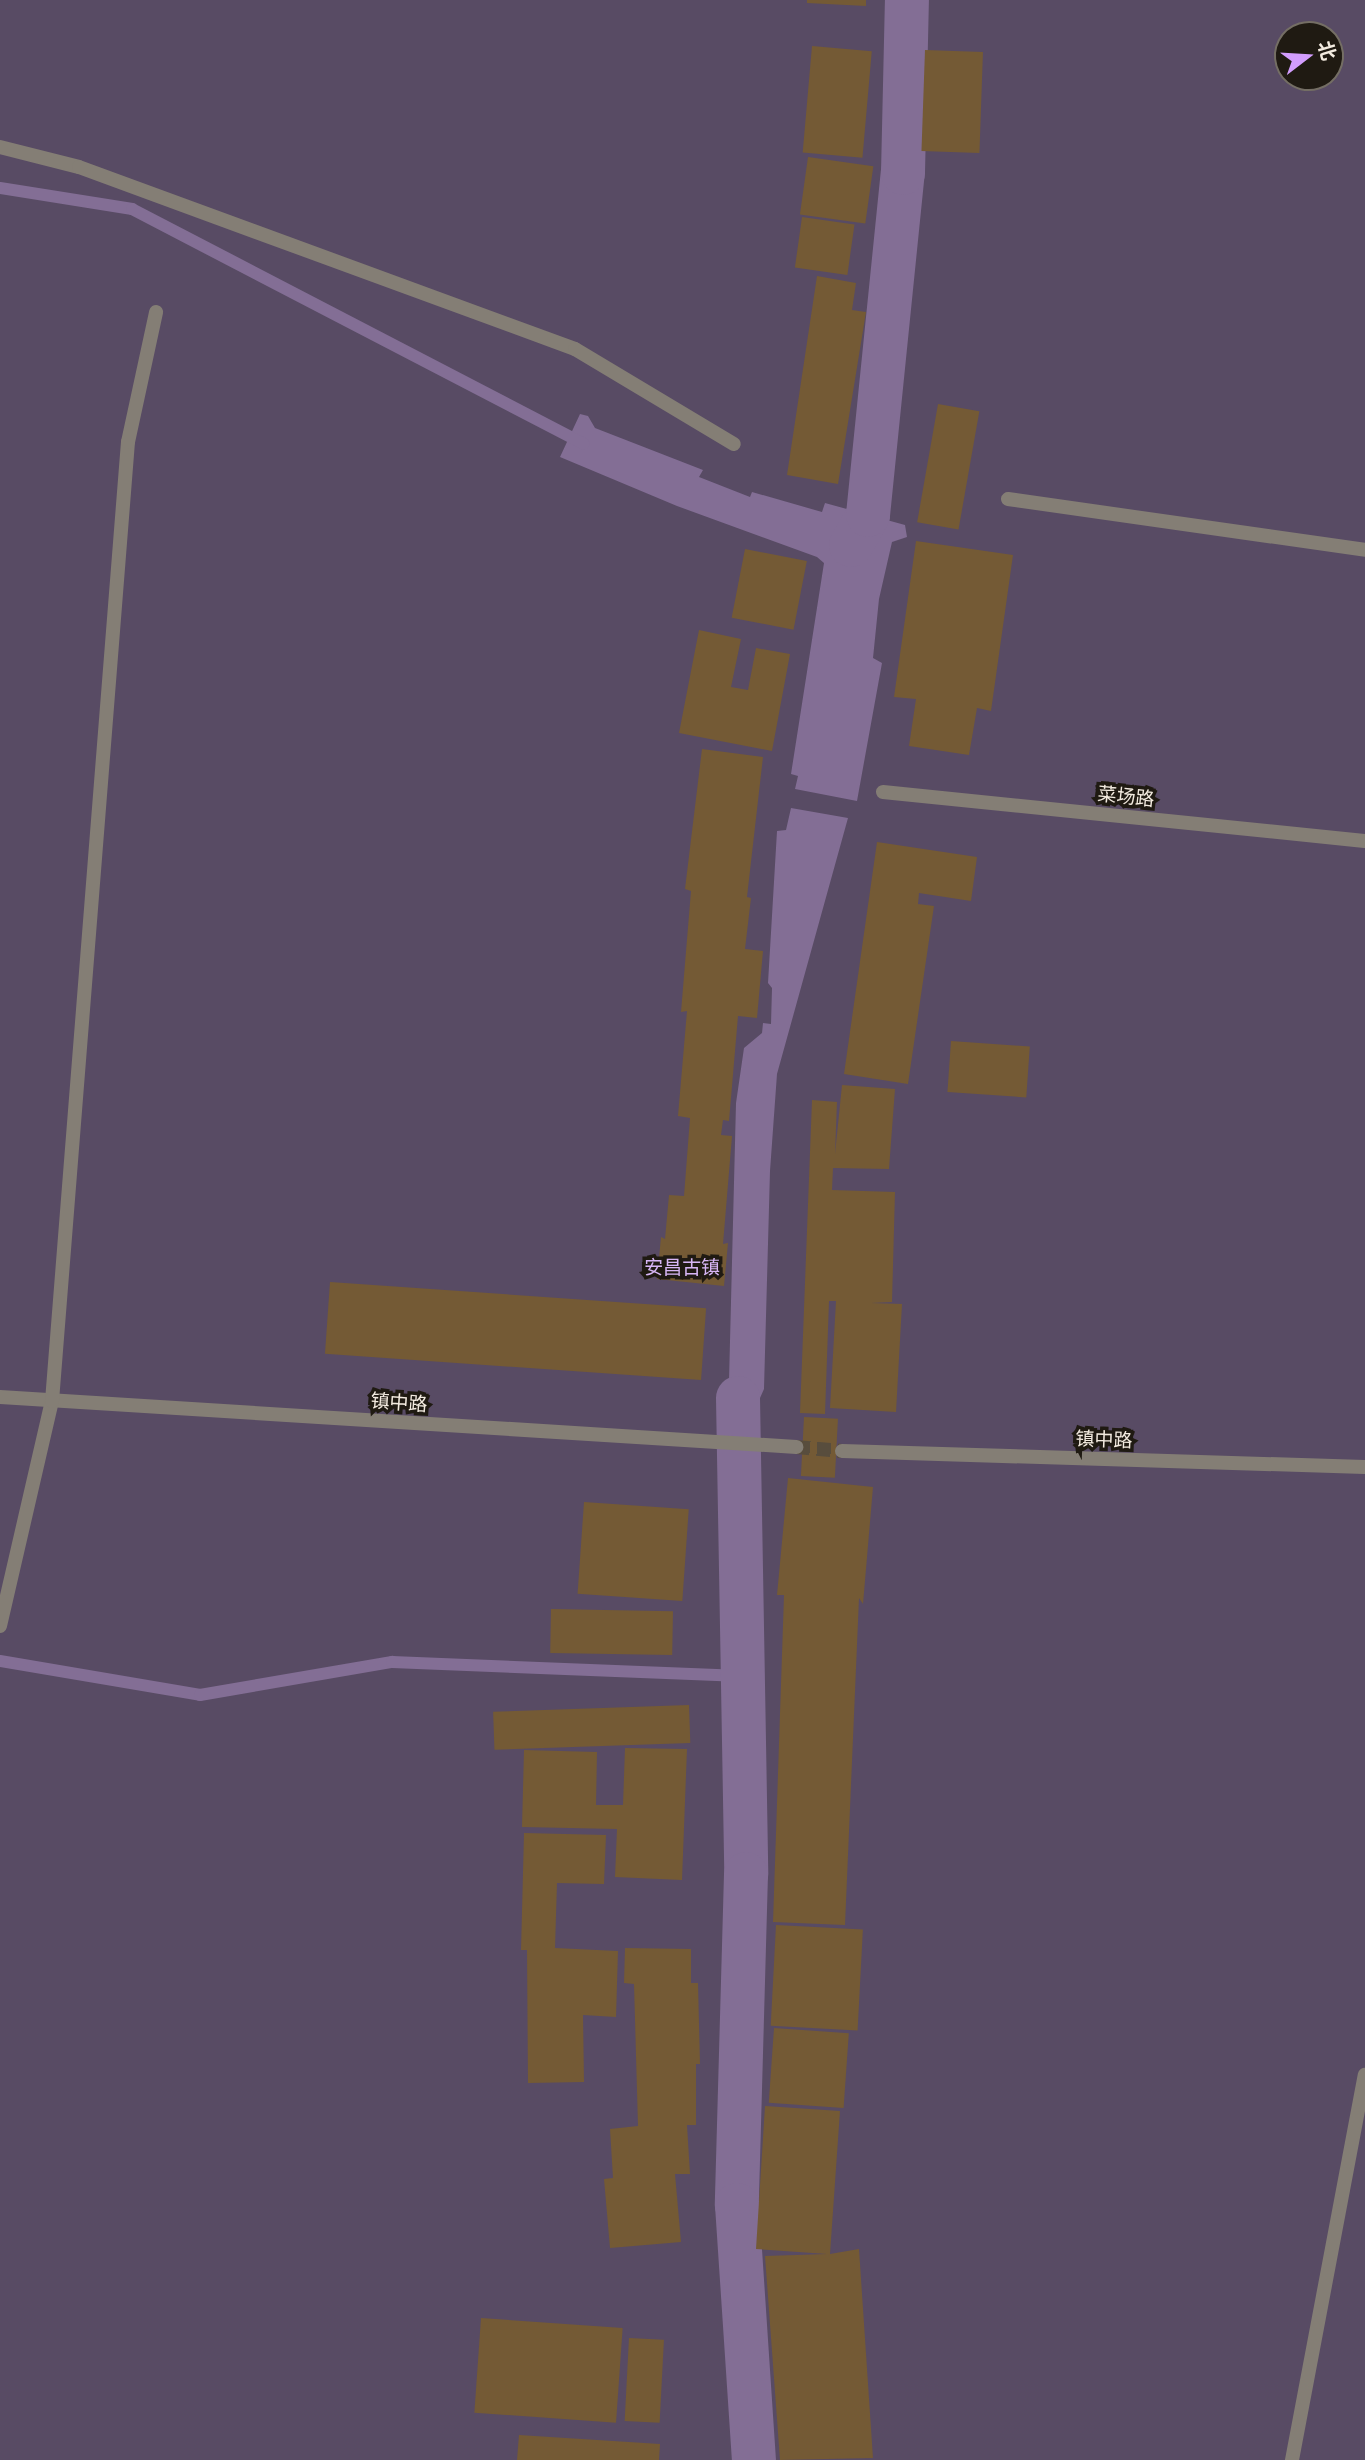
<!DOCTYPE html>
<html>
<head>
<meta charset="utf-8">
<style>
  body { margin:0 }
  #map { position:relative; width:1365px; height:2460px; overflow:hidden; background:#3d3120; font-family:"Public Sans","Noto Sans SC",sans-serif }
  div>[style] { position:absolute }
  .green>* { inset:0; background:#584b64 }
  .water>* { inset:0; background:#836e95 }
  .stream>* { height:12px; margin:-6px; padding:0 6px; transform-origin:6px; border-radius:6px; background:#836e95 }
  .canal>* { height:44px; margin:-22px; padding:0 22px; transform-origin:22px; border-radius:22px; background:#836e95 }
  .building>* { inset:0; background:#745a35; transform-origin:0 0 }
  .minor-tunnel>* { height:14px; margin-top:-7px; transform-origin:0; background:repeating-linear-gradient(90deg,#584d3d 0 14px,transparent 0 21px) }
  .service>* { height:14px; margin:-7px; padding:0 7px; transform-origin:7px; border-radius:7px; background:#847e75 }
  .minor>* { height:14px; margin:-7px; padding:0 7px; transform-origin:7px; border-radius:7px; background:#847e75 }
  span { translate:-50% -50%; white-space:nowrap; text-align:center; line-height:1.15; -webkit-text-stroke:7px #1f1a12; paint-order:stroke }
  .street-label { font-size:19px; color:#f3ebe0 }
  .park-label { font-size:19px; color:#d7b6f5 }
  .north { position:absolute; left:1274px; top:21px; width:70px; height:70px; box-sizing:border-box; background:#1f1a12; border:2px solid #746e64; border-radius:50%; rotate:73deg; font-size:19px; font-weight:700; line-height:28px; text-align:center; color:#f3ebe0 }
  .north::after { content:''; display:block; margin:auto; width:24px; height:32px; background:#d29dfd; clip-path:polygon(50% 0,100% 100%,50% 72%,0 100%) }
</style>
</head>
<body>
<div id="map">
  <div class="green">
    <div style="clip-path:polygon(evenodd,0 0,1365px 0,1365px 2460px,0 2460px,0 0,1288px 35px,1330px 35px,1330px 77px,1288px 77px,1288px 35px)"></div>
  </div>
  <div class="water">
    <div style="clip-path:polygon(580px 414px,588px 416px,595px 428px,703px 470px,699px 477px,750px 497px,752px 492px,822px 512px,825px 503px,905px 525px,907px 537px,892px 542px,879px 599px,873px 658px,882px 663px,857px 801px,795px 789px,798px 776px,791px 774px,824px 563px,817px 557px,677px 506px,560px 457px)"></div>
    <div style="clip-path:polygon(791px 808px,848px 818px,777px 1074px,770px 1171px,764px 1389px,760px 1398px,748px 1402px,738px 1398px,729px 1381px,736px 1103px,744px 1048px,762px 1033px,763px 1023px,771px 1024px,772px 988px,768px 983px,777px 831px,786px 830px)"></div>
  </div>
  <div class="stream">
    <div style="left:0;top:188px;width:134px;rotate:9deg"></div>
    <div style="left:132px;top:209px;width:509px;rotate:27.47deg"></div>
    <div style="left:0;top:1661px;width:203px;rotate:9.6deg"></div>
    <div style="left:200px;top:1695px;width:195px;rotate:-9.8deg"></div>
    <div style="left:392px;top:1662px;width:350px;rotate:2.3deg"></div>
  </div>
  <div class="canal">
    <div style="left:851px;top:545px;width:34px;rotate:-60deg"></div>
    <div style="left:868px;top:515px;width:344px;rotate:-84.2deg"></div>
    <div style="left:903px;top:173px;width:173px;rotate:-88.7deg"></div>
    <div style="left:738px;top:1398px;width:476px;rotate:89deg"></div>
    <div style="left:746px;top:1874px;width:331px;rotate:91.6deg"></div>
    <div style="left:737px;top:2205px;width:256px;rotate:86.2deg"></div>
  </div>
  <div class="building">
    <div style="clip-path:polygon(807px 0,866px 0,866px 6px,807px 3px)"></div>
    <div style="left:812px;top:46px;width:60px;height:107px;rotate:5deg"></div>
    <div style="left:925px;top:50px;width:58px;height:101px;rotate:2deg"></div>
    <div style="left:808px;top:157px;width:66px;height:58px;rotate:8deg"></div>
    <div style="left:802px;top:217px;width:53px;height:51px;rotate:8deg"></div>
    <div style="clip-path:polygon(817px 276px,856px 283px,852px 310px,866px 312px,838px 484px,787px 475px)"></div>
    <div style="left:938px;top:404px;width:42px;height:120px;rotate:10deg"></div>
    <div style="clip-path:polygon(916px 541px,1013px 555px,991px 711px,977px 708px,969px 755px,909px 746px,916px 699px,894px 697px)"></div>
    <div style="left:745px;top:549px;width:63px;height:70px;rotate:11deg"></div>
    <div style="clip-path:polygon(699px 630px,741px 639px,731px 687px,748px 690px,756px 648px,790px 654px,772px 751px,679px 733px)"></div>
    <div style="clip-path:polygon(702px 749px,763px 757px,747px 897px,751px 898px,745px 949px,763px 951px,757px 1018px,738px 1016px,729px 1121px,723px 1120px,721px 1135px,732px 1136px,723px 1244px,728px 1243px,724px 1286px,657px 1279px,661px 1237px,665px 1239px,669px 1195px,684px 1196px,690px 1118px,678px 1116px,687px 1011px,681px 1012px,691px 891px,685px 889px)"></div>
    <div style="clip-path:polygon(877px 842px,977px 857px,971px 901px,919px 893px,918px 904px,934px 906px,908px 1084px,844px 1074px)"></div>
    <div style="left:951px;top:1041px;width:79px;height:51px;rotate:4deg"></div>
    <div style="clip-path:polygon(842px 1085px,895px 1089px,889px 1169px,833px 1168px,832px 1190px,895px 1192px,892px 1302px,871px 1303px,902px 1304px,896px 1412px,830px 1408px,836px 1301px,829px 1301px,825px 1414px,800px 1413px,812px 1100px,837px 1102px,835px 1154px)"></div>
    <div style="left:330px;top:1282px;width:377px;height:72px;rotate:4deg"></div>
    <div style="left:804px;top:1417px;width:34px;height:59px;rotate:3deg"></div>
    <div style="clip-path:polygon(788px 1478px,873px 1487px,863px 1604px,859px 1598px,845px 1925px,773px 1922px,784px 1595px,777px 1595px)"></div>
    <div style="left:584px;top:1502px;width:105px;height:92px;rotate:4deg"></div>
    <div style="left:551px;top:1609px;width:122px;height:44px;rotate:1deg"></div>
    <div style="left:689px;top:1705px;width:38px;height:196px;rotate:88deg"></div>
    <div style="clip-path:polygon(625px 1748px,687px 1749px,682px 1880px,615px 1877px,617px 1829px,522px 1827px,524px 1750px,597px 1752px,596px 1805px,623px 1805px)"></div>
    <div style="clip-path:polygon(524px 1833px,606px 1835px,604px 1884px,557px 1883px,555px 1948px,618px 1951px,616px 2017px,583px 2015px,584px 2082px,528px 2083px,527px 1950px,521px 1950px)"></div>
    <div style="left:776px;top:1925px;width:87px;height:101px;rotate:3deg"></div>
    <div style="clip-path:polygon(625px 1948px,691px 1949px,691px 1983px,698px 1983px,700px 2064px,696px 2064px,696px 2125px,687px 2125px,690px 2174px,675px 2174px,681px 2242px,610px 2248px,604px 2179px,613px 2178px,610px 2129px,638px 2126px,634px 1984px,624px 1983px)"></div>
    <div style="left:774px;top:2028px;width:75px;height:75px;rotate:4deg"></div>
    <div style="clip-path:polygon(765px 2106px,840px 2111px,830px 2254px,859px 2249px,873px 2458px,780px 2460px,765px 2256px,827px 2254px,756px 2249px)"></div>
    <div style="left:481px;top:2318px;width:142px;height:95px;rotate:4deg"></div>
    <div style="left:629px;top:2338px;width:35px;height:83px;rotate:3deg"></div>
    <div style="clip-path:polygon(519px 2435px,660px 2444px,659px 2460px,517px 2460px)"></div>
  </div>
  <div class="minor-tunnel">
    <div style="left:796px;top:1447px;width:46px;rotate:5deg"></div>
  </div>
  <div class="service">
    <div style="left:0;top:147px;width:81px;rotate:14.2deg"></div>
    <div style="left:79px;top:167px;width:528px;rotate:20.15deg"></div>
    <div style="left:575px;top:349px;width:185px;rotate:30.9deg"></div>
    <div style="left:1008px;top:499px;width:361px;rotate:8.1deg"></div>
  </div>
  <div class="minor">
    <div style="left:883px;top:792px;width:484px;rotate:5.8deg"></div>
    <div style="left:0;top:1397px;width:798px;rotate:3.59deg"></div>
    <div style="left:842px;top:1451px;width:523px;rotate:1.75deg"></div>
    <div style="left:0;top:1626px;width:231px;rotate:-77deg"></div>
    <div style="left:52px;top:1401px;width:962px;rotate:-85.47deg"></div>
    <div style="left:128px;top:442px;width:133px;rotate:-77.8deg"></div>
    <div style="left:1292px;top:2460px;width:392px;rotate:-79.3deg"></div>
  </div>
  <div class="street-label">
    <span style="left:1126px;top:797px;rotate:6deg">菜场路</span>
    <span style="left:399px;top:1403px;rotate:4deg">镇中路</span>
    <span style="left:1104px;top:1440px;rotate:2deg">镇中路</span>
  </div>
  <div class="park-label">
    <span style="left:682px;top:1268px">安昌古镇</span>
  </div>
  <div class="north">北</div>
</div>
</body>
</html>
